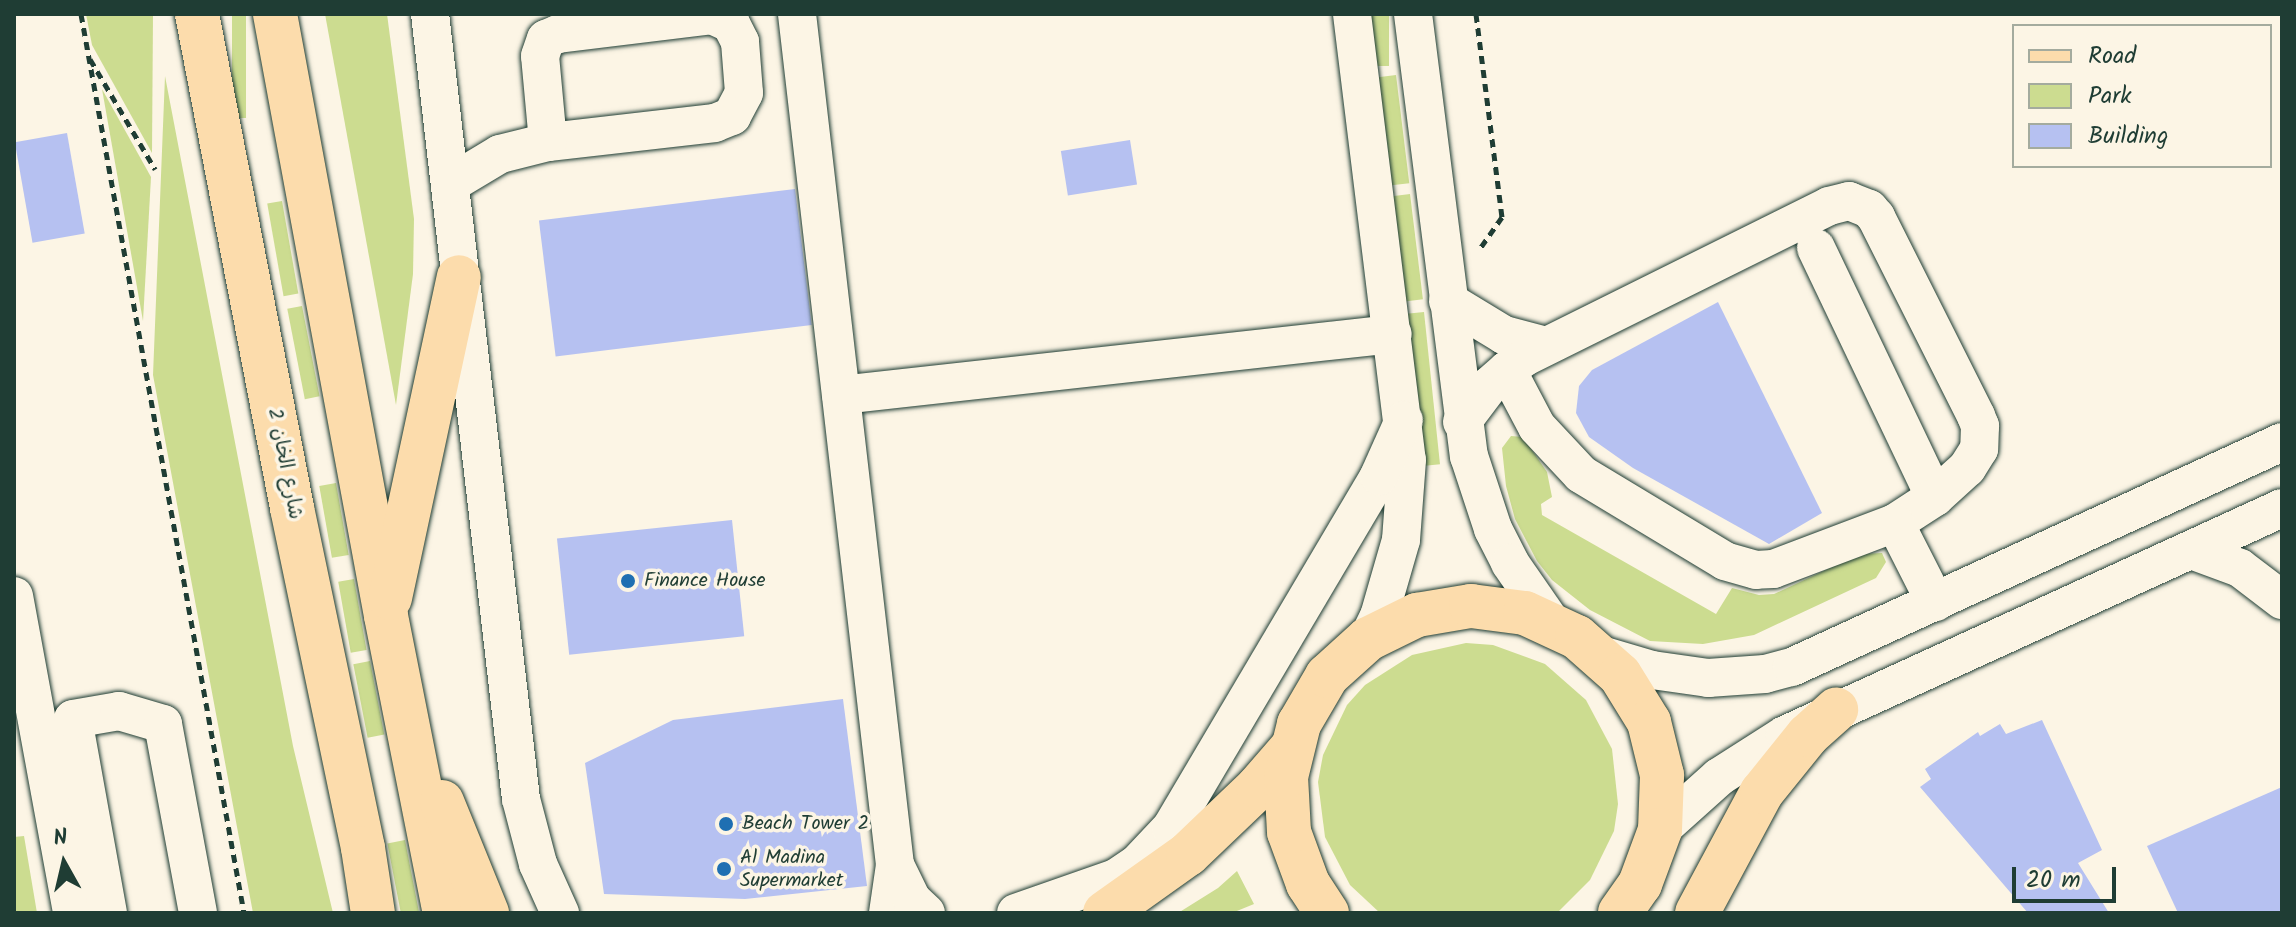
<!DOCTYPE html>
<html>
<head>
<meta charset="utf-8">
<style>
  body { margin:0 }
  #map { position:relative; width:2296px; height:927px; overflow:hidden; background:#fcf5e5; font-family:Kalam,"Playpen Sans Arabic",sans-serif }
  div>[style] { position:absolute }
  .green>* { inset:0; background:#ccdc90; transform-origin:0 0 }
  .building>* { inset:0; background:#b6c1f1; transform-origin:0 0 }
  .path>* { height:5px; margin-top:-2.5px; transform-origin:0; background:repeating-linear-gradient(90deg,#1f3d34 0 8px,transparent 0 14px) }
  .roads { filter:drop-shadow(0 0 2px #1f3d34) drop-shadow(0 0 2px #1f3d34) }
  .minor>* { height:38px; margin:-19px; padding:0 19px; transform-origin:19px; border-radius:19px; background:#fcf5e5 }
  .major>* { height:44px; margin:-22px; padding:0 22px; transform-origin:22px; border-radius:22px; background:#fcdcac }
  .dots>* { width:22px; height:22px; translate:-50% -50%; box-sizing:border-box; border:4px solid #fcf5e5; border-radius:50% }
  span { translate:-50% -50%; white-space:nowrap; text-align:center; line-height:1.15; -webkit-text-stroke:7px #fcf5e5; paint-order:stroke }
  .street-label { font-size:20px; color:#1f3d34 }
  .poi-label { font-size:20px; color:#1f3d34 }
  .left { translate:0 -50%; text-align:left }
  .frame { position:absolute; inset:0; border:16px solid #1f3d34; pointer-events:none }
  .legend { position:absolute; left:2012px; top:24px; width:260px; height:144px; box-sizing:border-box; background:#fcf5e5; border:2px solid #a4ab9e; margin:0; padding:10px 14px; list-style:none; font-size:24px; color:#1f3d34 }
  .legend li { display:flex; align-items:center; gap:16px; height:40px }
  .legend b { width:40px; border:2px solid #a4ab9e }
  .north { position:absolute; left:24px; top:823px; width:80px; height:80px; -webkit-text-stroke:6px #fcf5e5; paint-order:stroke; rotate:352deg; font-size:22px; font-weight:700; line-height:32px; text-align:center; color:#1f3d34 }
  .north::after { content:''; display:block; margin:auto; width:28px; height:36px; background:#1f3d34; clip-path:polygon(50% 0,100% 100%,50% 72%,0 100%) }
  .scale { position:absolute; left:2012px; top:867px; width:104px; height:36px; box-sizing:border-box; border:4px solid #1f3d34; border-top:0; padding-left:10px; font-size:24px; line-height:28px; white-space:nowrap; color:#1f3d34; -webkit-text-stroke:6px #fcf5e5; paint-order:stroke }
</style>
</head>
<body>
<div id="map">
  <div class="green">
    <div style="clip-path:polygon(86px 14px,153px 14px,152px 153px,92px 45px)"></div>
    <div style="left:232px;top:14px;width:14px;height:104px"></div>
    <div style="clip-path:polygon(325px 14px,387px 14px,414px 219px,413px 274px,396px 405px)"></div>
    <div style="left:1369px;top:14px;width:20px;height:52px"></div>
    <div style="left:1396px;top:75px;width:109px;height:20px;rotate:83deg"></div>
    <div style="clip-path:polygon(165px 76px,293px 746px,333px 913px,253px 913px,153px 375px)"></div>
    <div style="clip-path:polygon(102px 89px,151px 177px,143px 321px)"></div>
    <div style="left:1410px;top:194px;width:106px;height:20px;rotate:83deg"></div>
    <div style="left:282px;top:201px;width:94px;height:15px;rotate:80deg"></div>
    <div style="left:302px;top:306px;width:92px;height:15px;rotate:79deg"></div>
    <div style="left:1424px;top:312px;width:153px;height:20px;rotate:84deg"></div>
    <div style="clip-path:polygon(1511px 436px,1523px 437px,1547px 472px,1552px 497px,1541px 504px,1542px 515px,1716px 614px,1732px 588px,1759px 595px,1774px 594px,1860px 554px,1882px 553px,1886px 562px,1876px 578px,1754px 635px,1703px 644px,1650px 641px,1590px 610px,1552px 580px,1537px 561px,1515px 519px,1506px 486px,1502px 448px)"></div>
    <div style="left:336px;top:483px;width:73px;height:17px;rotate:80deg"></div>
    <div style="left:354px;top:579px;width:72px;height:16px;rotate:80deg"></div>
    <div style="clip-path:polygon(1466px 643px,1493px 645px,1545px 664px,1586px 700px,1612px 749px,1618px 804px,1614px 831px,1590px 880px,1557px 913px,1380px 913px,1350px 885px,1325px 837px,1318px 782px,1323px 755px,1347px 705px,1365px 685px,1412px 655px)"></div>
    <div style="left:370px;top:661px;width:75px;height:17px;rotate:79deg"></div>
    <div style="clip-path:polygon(24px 836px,37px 913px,14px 913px,14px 837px)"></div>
    <div style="left:405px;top:840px;width:74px;height:18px;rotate:79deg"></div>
    <div style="clip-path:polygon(1237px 871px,1254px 904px,1232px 913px,1178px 913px,1218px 888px)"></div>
  </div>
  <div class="building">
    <div style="left:67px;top:133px;width:102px;height:53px;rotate:80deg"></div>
    <div style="left:1130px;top:140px;width:45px;height:70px;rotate:81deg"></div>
    <div style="left:795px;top:189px;width:137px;height:258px;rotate:83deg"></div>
    <div style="clip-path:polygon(1718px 302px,1822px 513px,1769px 544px,1633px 468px,1589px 437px,1576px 413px,1579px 386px,1592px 370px)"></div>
    <div style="left:732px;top:520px;width:117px;height:176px;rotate:84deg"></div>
    <div style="clip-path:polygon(843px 699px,867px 886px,745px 899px,604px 894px,585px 763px,673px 720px)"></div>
    <div style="clip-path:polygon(2042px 720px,2102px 850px,2078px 863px,2109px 913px,2028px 913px,1920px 787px,1931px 779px,1925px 769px,1978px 732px,1980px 736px,2000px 724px,2006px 734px)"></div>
    <div style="clip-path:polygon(2282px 787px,2282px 913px,2178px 913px,2147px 846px)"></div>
  </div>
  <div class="path">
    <div style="left:81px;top:14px;width:914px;rotate:79.72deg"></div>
    <div style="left:1476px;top:14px;width:205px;rotate:82.7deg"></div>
    <div style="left:1502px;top:217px;width:38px;rotate:125deg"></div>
    <div style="left:90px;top:59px;width:128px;rotate:59.4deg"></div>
  </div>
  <div class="roads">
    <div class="minor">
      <div style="left:430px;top:14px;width:790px;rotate:83.39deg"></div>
      <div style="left:521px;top:799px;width:67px;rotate:75.3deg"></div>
      <div style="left:538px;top:864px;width:54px;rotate:65.8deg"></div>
      <div style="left:797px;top:14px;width:857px;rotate:83.43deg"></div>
      <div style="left:895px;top:865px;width:49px;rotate:98.3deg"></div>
      <div style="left:1352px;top:14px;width:449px;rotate:83deg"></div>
      <div style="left:1407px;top:460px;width:80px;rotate:94.3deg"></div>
      <div style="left:1401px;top:540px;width:79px;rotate:106.1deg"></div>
      <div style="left:1379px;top:616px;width:25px;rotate:116deg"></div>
      <div style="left:1413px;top:14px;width:446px;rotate:82.8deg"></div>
      <div style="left:1469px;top:456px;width:77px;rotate:71.8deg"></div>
      <div style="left:1493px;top:529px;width:38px;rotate:63deg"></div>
      <div style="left:1510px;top:563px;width:72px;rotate:55.2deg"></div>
      <div style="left:712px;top:15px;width:21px;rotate:25deg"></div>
      <div style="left:731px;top:24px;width:20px;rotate:63deg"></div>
      <div style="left:740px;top:42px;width:51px;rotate:85.5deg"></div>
      <div style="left:744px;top:93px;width:26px;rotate:118deg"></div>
      <div style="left:732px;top:116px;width:18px;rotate:158deg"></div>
      <div style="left:715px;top:123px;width:168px;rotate:173.5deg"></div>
      <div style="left:548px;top:142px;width:86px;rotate:-95.3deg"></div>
      <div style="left:540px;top:56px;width:18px;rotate:-71deg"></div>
      <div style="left:546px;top:39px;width:13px;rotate:-23deg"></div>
      <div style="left:558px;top:34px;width:155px;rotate:-7deg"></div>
      <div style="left:450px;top:184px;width:58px;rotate:-31deg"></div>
      <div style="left:500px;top:154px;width:49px;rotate:-14deg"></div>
      <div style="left:1816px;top:248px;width:276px;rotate:64.5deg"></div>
      <div style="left:1448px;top:301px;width:66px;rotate:31.3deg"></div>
      <div style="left:1504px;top:335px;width:43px;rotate:14.7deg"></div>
      <div style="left:841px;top:395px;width:555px;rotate:-6.31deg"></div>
      <div style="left:1462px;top:422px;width:46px;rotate:-52.9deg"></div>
      <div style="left:1490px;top:385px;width:23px;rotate:-41deg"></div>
      <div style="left:1507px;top:370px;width:22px;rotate:-36deg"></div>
      <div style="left:1525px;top:357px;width:339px;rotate:-26.4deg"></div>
      <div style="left:1829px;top:206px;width:21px;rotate:-14deg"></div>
      <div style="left:1849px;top:201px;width:22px;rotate:22deg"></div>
      <div style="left:1869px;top:209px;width:11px;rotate:49deg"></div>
      <div style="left:1876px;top:217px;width:223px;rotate:63.3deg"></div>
      <div style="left:1976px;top:416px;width:11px;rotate:68deg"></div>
      <div style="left:1980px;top:426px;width:23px;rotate:92deg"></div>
      <div style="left:1979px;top:449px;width:22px;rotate:122deg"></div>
      <div style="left:1967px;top:468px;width:43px;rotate:137.8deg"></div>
      <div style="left:1935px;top:497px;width:48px;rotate:147deg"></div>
      <div style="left:1895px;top:523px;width:130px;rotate:159.3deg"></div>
      <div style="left:1773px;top:569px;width:17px;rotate:177deg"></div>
      <div style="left:1756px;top:570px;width:32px;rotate:-164deg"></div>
      <div style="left:1725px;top:561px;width:168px;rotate:-148.9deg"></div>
      <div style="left:1581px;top:474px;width:64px;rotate:-133.1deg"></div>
      <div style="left:1537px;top:427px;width:64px;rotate:-117.8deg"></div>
      <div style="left:1895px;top:523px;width:89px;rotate:63.1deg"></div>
      <div style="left:2191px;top:550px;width:52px;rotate:20.2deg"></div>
      <div style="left:2240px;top:568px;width:53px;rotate:37.3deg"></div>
      <div style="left:14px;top:596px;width:322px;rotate:79.6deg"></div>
      <div style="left:1601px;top:655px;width:53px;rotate:16.4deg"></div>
      <div style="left:1652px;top:670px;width:57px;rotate:8.1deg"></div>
      <div style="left:1708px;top:678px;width:57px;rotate:-4deg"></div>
      <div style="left:1765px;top:674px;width:28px;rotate:-15deg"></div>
      <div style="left:1792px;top:667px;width:539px;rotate:-24.66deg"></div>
      <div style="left:1660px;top:830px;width:79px;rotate:-41.9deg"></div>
      <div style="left:1719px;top:777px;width:78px;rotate:-32.5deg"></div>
      <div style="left:1785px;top:735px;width:546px;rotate:-24.55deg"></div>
      <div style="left:895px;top:865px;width:39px;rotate:64deg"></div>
      <div style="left:912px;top:900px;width:19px;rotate:43deg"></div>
      <div style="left:108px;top:913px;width:197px;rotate:-100.2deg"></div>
      <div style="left:73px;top:719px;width:47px;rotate:-9.9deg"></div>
      <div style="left:119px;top:711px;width:46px;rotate:16.5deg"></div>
      <div style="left:163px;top:724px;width:192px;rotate:79.5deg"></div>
      <div style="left:1016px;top:913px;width:106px;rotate:-19.3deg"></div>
      <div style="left:1116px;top:878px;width:25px;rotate:-34deg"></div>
      <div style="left:1137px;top:864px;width:50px;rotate:-46.6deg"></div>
      <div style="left:1171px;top:828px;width:409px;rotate:-59.4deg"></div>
      <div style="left:1379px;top:476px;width:61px;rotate:-65.9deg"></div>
    </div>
    <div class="major">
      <div style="left:197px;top:14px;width:503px;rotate:79.11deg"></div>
      <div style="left:292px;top:508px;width:347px;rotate:78.2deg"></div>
      <div style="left:363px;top:848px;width:66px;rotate:81.3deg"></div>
      <div style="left:275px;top:14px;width:612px;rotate:79.55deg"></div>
      <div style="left:386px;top:616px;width:303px;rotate:78.8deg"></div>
      <div style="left:390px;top:598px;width:328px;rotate:-77.9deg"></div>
      <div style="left:442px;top:802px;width:120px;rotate:67.9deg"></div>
      <div style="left:1105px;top:913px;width:102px;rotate:-35.4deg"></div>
      <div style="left:1188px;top:854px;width:97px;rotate:-43.7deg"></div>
      <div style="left:1258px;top:787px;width:49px;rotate:-49.1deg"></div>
      <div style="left:1327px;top:913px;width:35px;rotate:-123deg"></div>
      <div style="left:1308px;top:884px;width:55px;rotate:-110.1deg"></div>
      <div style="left:1289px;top:832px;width:55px;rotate:-93.1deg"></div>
      <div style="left:1286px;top:777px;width:55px;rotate:-76.2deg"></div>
      <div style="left:1299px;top:724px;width:56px;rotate:-59.7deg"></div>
      <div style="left:1327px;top:676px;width:55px;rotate:-42.1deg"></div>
      <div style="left:1368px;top:639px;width:55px;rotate:-26.1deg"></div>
      <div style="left:1417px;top:615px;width:55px;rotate:-9.5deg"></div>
      <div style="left:1471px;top:606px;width:54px;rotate:7.4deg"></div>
      <div style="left:1525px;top:613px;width:57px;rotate:24.8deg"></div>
      <div style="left:1577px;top:637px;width:57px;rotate:41.5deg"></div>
      <div style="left:1620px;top:675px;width:55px;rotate:58.3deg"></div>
      <div style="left:1649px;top:722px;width:55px;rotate:76.2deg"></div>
      <div style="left:1662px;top:775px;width:55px;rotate:92.1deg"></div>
      <div style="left:1660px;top:830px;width:58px;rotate:110.3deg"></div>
      <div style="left:1640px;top:884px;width:35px;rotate:125deg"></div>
      <div style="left:1697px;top:913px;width:137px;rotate:-61.8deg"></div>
      <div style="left:1762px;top:792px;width:73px;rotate:-51.1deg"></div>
      <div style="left:1808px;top:735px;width:38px;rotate:-42deg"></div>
    </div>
  </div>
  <div class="dots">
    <div style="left:628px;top:581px;background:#1f6fb2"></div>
    <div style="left:726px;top:824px;background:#1f6fb2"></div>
    <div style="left:724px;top:869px;background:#1f6fb2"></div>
  </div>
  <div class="street-label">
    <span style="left:284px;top:464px;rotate:79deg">شارع الخان 2</span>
  </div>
  <div class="poi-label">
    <span class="left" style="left:644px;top:581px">Finance House</span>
    <span class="left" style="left:742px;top:824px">Beach Tower 2</span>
    <span class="left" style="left:740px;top:870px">Al Madina<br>Supermarket</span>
  </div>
  <div class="frame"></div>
  <ul class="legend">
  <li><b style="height:10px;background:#fcdcac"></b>Road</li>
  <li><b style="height:22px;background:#ccdc90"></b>Park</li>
  <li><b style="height:22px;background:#b6c1f1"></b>Building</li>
  </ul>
  <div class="north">N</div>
  <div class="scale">20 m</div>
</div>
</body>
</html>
